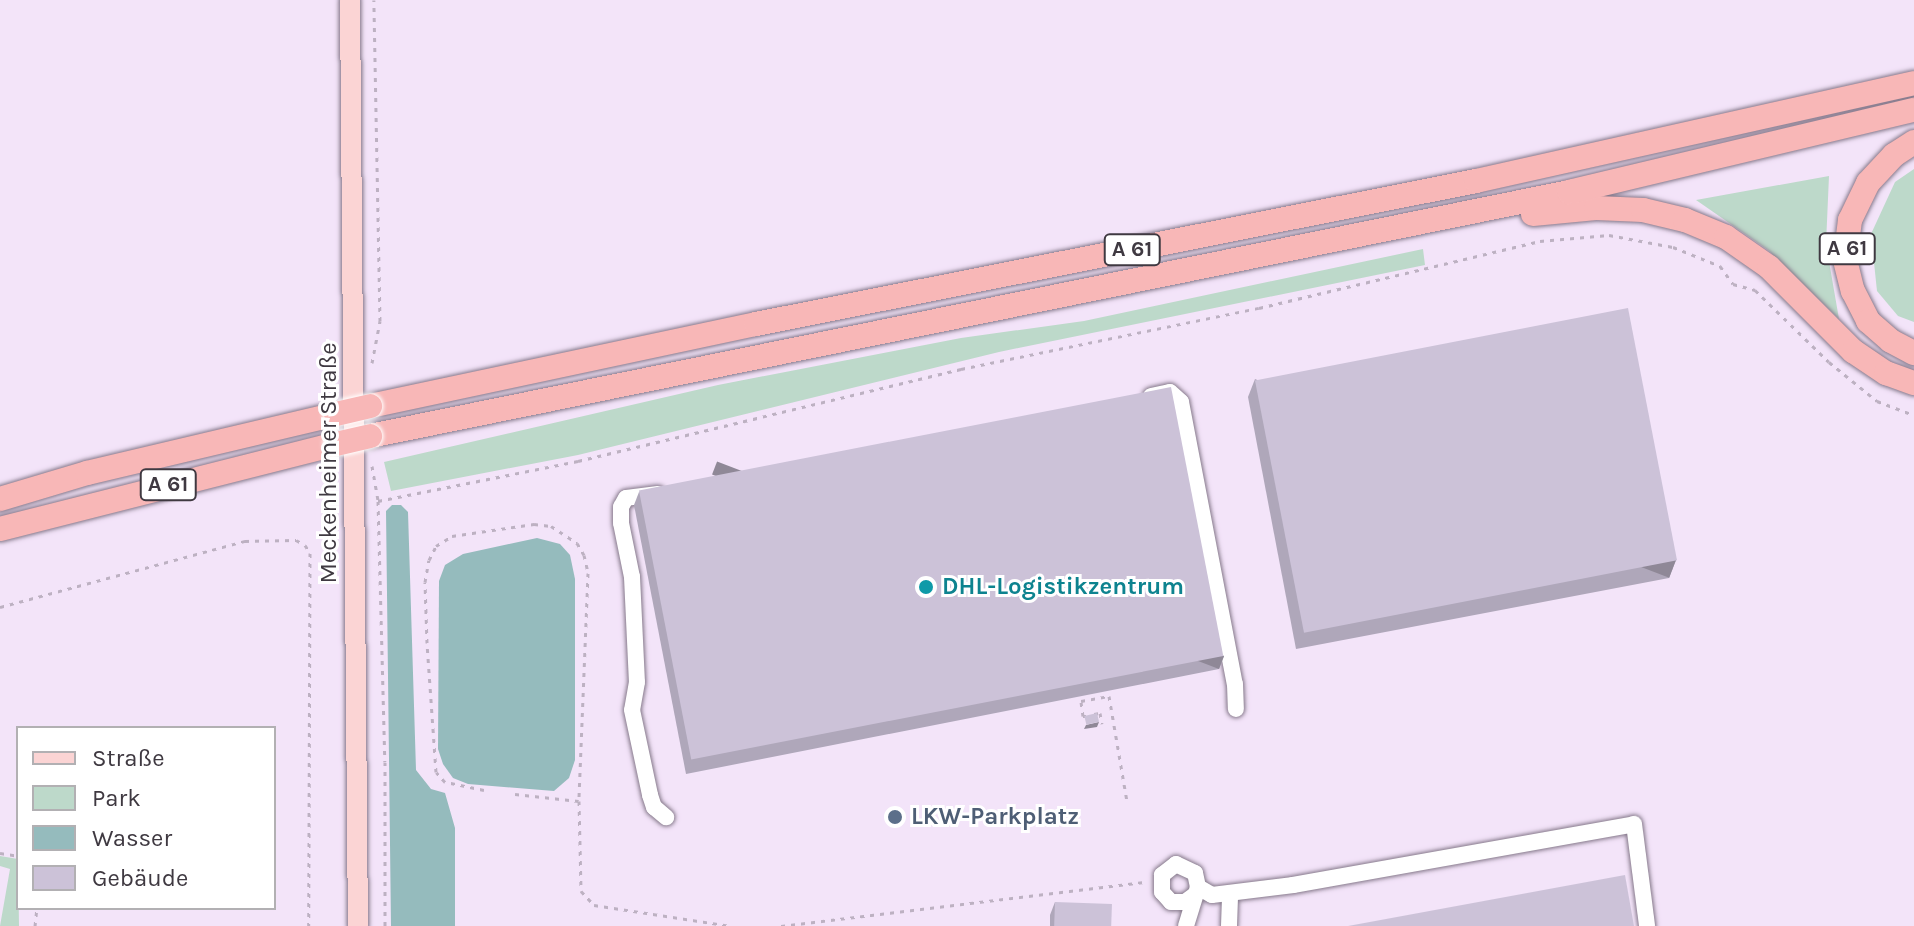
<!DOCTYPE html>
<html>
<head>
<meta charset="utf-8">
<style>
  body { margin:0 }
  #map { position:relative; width:1914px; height:926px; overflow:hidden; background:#f3e4f9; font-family:Karla,sans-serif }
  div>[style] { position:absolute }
  .green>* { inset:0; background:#bdd9ca }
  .water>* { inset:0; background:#95bbbd }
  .path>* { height:3px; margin-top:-1.5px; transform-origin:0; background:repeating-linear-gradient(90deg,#bdb1c2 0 4px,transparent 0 10px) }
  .roads { filter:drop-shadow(0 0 2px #86798b) drop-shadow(0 0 2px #86798b) }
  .minor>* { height:16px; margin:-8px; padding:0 8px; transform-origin:8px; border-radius:8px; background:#fff }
  .major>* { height:20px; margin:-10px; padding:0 10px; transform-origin:10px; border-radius:10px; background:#fbd4d4 }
  .highway>* { height:24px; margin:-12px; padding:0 12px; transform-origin:12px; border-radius:12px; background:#f8b7b7 }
  .bridges { filter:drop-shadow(0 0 2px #fff) drop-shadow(0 0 2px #fff) }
  .highway-bridge>* { height:24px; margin:-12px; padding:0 12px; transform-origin:12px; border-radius:12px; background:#f8b7b7 }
  .wall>* { inset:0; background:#afa7ba }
  .shaded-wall>* { inset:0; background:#8f8897; transform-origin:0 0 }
  .building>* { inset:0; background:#ccc2d8; transform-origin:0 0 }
  .dots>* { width:22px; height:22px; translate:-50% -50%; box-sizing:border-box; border:4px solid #fff; border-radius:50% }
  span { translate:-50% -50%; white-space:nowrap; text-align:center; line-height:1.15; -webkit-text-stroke:6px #fff; paint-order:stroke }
  .shield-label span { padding:2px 6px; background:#fff; border:2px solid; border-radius:6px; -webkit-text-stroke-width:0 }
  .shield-label { font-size:22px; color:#3f3941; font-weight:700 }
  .street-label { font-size:24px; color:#3f3941 }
  .culture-label { font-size:24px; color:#0d838f; font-weight:700 }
  .left { translate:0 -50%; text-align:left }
  .service-label { font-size:24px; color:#4e5e75; font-weight:700 }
  .legend { position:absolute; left:16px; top:726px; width:260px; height:184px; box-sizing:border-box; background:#fff; border:2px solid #b2b0b3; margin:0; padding:10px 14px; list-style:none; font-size:24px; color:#3f3941 }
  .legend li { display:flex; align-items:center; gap:16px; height:40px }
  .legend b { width:40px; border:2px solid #b2b0b3 }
</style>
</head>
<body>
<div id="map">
  <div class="green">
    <div style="clip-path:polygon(1914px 169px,1914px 322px,1898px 316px,1877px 291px,1871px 234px,1895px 182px)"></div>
    <div style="clip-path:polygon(1829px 176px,1826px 244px,1839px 319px,1768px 250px,1696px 200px)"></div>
    <div style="clip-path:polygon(1423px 249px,1425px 265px,999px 352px,578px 455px,391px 491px,384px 462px,718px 385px,961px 338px,1084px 321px)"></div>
    <div style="clip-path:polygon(0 856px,18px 859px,19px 926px,0 926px,10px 869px,0 866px)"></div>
  </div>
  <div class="water">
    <div style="clip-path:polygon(392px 505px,401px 505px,408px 512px,416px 770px,431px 789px,445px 793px,455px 828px,455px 926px,391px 926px,386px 511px)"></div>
    <div style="clip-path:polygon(537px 538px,560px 544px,570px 555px,575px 579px,575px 760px,569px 778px,554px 791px,468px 784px,453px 778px,443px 764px,438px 749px,439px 581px,445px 565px,463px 554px)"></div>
  </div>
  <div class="path">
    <div style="left:372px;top:363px;width:43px;rotate:-79.2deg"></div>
    <div style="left:380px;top:321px;width:321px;rotate:-91.1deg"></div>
    <div style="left:372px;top:466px;width:36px;rotate:80deg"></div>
    <div style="left:378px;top:501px;width:261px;rotate:88.5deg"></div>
    <div style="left:385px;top:762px;width:164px;rotate:90deg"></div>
    <div style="left:378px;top:501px;width:204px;rotate:-11.3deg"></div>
    <div style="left:578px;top:461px;width:394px;rotate:-13.5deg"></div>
    <div style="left:961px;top:369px;width:304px;rotate:-11.6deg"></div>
    <div style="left:1259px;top:308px;width:289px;rotate:-13.4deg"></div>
    <div style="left:1540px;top:241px;width:69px;rotate:-5deg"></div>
    <div style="left:1609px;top:235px;width:65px;rotate:10.6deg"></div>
    <div style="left:1673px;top:247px;width:51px;rotate:22deg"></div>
    <div style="left:1720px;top:266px;width:22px;rotate:54deg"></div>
    <div style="left:1733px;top:284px;width:23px;rotate:15deg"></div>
    <div style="left:1755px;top:290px;width:103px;rotate:44.2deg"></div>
    <div style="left:1829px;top:362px;width:62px;rotate:39.1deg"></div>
    <div style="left:1877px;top:401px;width:40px;rotate:21deg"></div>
    <div style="left:0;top:607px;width:254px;rotate:-15.1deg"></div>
    <div style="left:245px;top:541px;width:51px;rotate:-1.1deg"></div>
    <div style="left:296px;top:540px;width:10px;rotate:29deg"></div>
    <div style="left:305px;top:545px;width:9px;rotate:58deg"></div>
    <div style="left:310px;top:553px;width:373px;rotate:90.2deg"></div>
    <div style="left:1094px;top:714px;width:6px;rotate:-9deg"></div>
    <div style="left:1100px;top:713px;width:11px;rotate:80deg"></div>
    <div style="left:1086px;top:716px;width:3px;rotate:180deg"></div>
    <div style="left:1083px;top:716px;width:15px;rotate:-98deg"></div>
    <div style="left:1081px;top:701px;width:28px;rotate:-10deg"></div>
    <div style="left:1109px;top:696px;width:107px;rotate:80.3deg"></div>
    <div style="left:484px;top:790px;width:40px;rotate:-168deg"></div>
    <div style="left:445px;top:782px;width:13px;rotate:-132deg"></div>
    <div style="left:436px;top:772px;width:129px;rotate:-94deg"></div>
    <div style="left:427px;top:643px;width:61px;rotate:-91.9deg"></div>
    <div style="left:425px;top:582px;width:22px;rotate:-80deg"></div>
    <div style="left:429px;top:560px;width:16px;rotate:-63deg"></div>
    <div style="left:436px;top:546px;width:19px;rotate:-32deg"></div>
    <div style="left:452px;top:536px;width:83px;rotate:-8.3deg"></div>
    <div style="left:534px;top:524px;width:17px;rotate:7deg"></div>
    <div style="left:551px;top:526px;width:31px;rotate:33deg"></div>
    <div style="left:577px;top:543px;width:14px;rotate:60deg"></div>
    <div style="left:584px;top:555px;width:18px;rotate:77deg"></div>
    <div style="left:588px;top:573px;width:228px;rotate:92.3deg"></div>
    <div style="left:579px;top:801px;width:90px;rotate:88.7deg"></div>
    <div style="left:581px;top:891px;width:19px;rotate:47deg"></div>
    <div style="left:594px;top:905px;width:140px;rotate:8.7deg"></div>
    <div style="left:515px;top:794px;width:64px;rotate:6.2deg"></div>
    <div style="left:0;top:853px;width:18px;rotate:9deg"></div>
    <div style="left:35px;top:926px;width:18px;rotate:-84deg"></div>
    <div style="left:781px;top:926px;width:368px;rotate:-6.9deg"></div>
  </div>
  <div class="roads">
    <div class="minor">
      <div style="left:1151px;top:396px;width:19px;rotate:-12deg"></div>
      <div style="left:1170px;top:392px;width:15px;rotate:42deg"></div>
      <div style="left:1181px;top:402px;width:287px;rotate:79.2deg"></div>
      <div style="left:1235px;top:684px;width:25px;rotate:88deg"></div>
      <div style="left:658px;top:494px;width:32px;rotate:173deg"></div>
      <div style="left:626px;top:498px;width:10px;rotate:119deg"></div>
      <div style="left:621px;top:507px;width:16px;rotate:90deg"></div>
      <div style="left:621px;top:523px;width:55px;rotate:78.5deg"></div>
      <div style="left:632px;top:577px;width:105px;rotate:87.3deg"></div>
      <div style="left:637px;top:682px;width:28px;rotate:100deg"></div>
      <div style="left:632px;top:710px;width:87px;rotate:78deg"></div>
      <div style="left:650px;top:795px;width:13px;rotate:72deg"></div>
      <div style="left:654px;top:807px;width:16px;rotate:40deg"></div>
      <div style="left:1198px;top:887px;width:16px;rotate:30deg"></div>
      <div style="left:1212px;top:895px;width:82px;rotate:-7deg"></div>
      <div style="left:1293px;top:885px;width:346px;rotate:-10.1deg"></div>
      <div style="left:1634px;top:824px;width:103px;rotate:82.7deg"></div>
      <div style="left:1186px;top:926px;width:41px;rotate:-72.9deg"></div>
      <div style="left:1198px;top:887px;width:14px;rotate:-102deg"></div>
      <div style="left:1195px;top:873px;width:21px;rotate:-155deg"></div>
      <div style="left:1176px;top:864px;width:18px;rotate:142deg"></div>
      <div style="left:1162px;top:875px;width:17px;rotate:90deg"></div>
      <div style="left:1162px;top:892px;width:13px;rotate:48deg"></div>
      <div style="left:1171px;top:902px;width:14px"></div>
      <div style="left:1185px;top:902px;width:14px;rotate:-36deg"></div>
      <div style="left:1229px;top:926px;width:33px;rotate:-88deg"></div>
    </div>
    <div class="major">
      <div style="left:350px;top:0;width:926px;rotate:89.51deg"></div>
    </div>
    <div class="highway">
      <div style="left:1914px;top:142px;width:24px;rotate:147deg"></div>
      <div style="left:1894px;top:155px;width:38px;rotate:133deg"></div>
      <div style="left:1868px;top:183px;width:41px;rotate:115.9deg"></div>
      <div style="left:1850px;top:220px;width:40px;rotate:97.1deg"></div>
      <div style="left:1845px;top:260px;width:32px;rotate:76deg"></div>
      <div style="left:1853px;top:291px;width:34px;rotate:63deg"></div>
      <div style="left:1868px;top:321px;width:30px;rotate:41deg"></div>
      <div style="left:1891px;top:341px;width:26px;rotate:28deg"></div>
      <div style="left:1533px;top:214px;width:63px;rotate:-5.4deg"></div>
      <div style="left:1596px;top:208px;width:47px;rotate:2.4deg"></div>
      <div style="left:1643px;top:210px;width:43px;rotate:13.4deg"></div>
      <div style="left:1685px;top:220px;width:44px;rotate:22.5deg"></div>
      <div style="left:1726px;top:237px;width:52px;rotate:34.9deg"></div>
      <div style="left:1769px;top:267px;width:119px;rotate:45deg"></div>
      <div style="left:1853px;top:351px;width:40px;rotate:34deg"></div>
      <div style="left:1886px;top:373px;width:30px;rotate:20deg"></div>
      <div style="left:370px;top:406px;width:395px;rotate:-12deg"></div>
      <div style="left:756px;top:324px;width:734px;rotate:-11.23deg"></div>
      <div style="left:1476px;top:181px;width:449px;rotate:-12.6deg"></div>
      <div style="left:370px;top:436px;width:1224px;rotate:-11.5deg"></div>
      <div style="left:1569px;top:192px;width:355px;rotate:-13.4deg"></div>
      <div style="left:0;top:499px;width:91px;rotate:-16.6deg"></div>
      <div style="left:87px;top:473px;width:256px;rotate:-13.3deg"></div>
      <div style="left:0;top:529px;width:347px;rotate:-14.2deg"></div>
    </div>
  </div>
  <div class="bridges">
    <div class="highway-bridge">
      <div style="left:336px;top:414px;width:35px;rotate:-13deg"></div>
      <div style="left:336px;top:444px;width:35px;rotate:-13deg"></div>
    </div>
  </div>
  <div class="wall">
    <div style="clip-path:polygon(1255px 379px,1676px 560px,1669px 578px,1296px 649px,1248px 397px)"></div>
    <div style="clip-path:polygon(639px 492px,1224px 656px,1219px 669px,686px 774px,634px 505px)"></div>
    <div style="clip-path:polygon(1055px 902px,1111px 926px,1050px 926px,1050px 915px)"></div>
  </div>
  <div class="shaded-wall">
    <div style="left:1676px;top:560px;width:19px;height:381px;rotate:111deg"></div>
    <div style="left:1224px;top:656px;width:14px;height:543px;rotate:111deg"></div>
    <div style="clip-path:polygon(1099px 722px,1097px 727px,1084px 729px,1086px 725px)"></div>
  </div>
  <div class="building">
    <div style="left:1628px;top:308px;width:257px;height:380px;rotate:79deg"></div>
    <div style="left:1171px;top:387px;width:274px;height:542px;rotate:79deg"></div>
    <div style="left:1097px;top:713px;width:9px;height:13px;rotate:77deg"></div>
    <div style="clip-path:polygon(1625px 875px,1634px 926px,1348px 926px)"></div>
    <div style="left:1055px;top:902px;width:57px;height:24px;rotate:2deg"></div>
  </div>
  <div class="dots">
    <div style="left:926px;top:587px;background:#0f9aa8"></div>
    <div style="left:895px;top:817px;background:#5c6f8a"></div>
  </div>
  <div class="shield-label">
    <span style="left:1847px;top:249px">A 61</span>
    <span style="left:1132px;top:250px">A 61</span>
    <span style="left:168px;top:485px">A 61</span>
  </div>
  <div class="street-label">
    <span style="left:329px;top:463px;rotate:-90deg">Meckenheimer Straße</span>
  </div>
  <div class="culture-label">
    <span class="left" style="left:942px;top:587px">DHL-Logistikzentrum</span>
  </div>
  <div class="service-label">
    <span class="left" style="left:911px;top:817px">LKW-Parkplatz</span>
  </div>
  <ul class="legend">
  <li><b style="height:10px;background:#fbd4d4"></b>Straße</li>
  <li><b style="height:22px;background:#bdd9ca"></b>Park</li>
  <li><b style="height:22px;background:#95bbbd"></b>Wasser</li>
  <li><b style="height:22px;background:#ccc2d8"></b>Gebäude</li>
  </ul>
</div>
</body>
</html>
